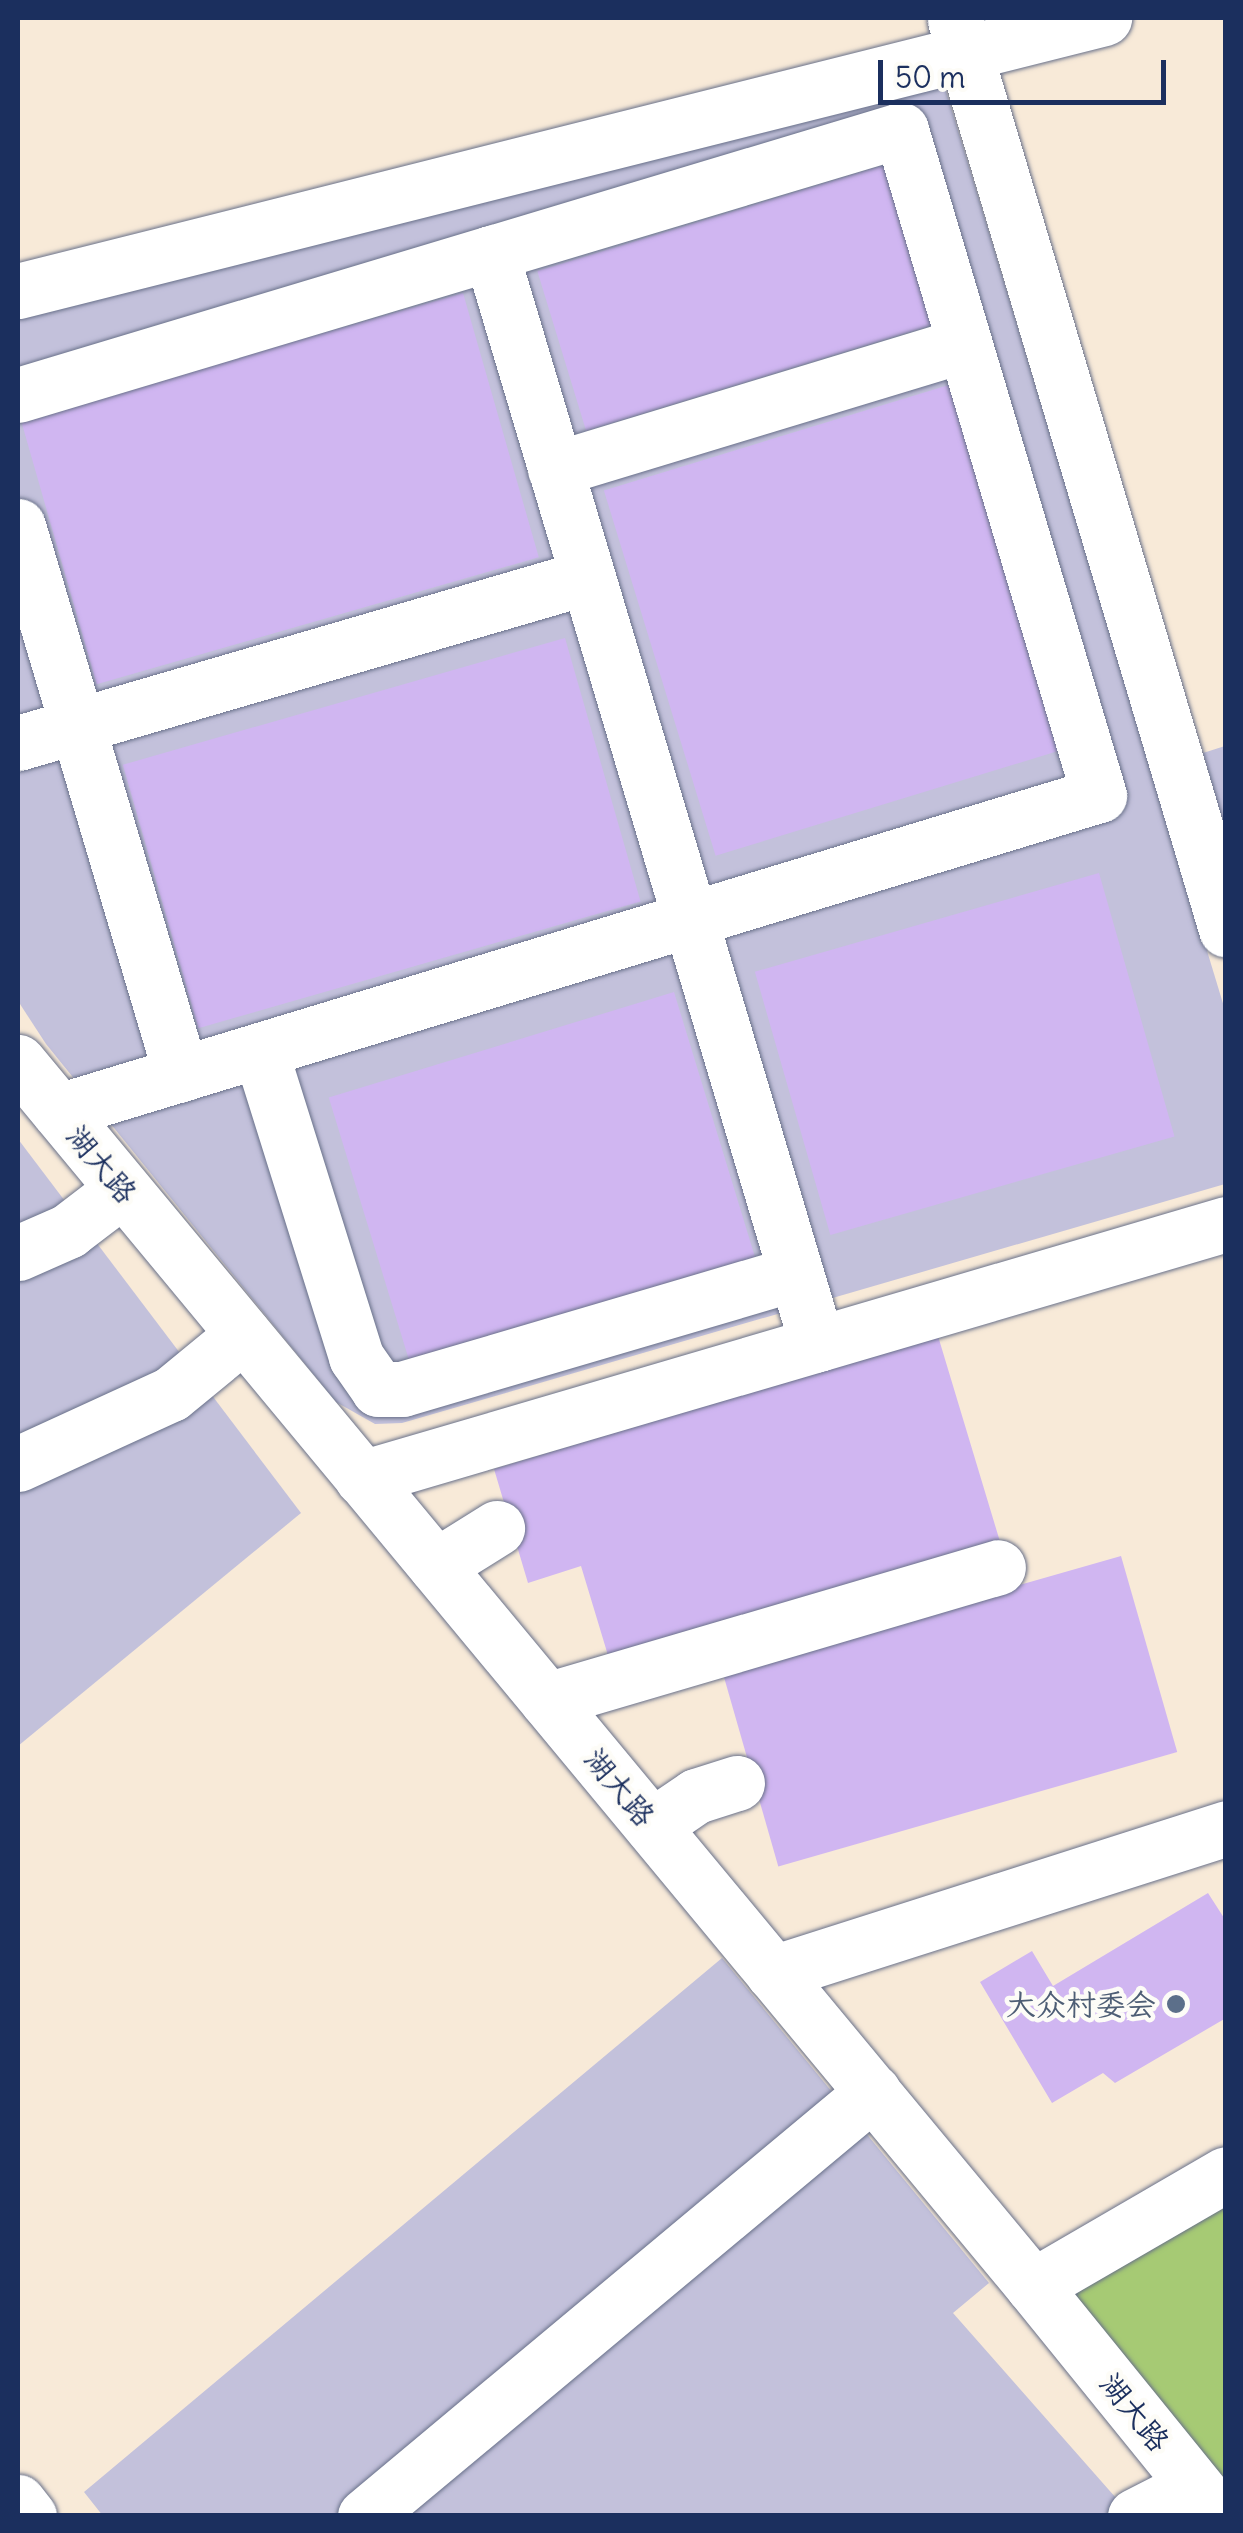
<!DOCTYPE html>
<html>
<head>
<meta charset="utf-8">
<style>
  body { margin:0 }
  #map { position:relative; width:1243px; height:2533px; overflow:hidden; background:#f8ead8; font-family:Delius,"LXGW WenKai TC",sans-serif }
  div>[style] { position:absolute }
  .industrial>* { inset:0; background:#c3c1db }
  .green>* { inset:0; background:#a6ca74 }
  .building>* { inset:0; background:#d0b6f1; transform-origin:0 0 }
  .roads { filter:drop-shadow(0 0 2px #687089) drop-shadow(0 0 2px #687089) }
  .minor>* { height:55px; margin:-27.5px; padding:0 27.5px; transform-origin:27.5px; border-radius:27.5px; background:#fff }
  .dots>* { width:28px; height:28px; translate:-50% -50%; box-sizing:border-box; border:5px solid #fdfcf7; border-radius:50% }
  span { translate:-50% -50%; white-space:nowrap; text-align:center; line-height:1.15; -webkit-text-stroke:9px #fdfcf7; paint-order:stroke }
  .street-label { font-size:30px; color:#1b2f5e }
  .service-label { font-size:30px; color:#4e5e75 }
  .right { translate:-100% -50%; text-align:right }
  .frame { position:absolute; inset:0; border:20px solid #1b2f5e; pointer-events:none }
  .scale { position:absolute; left:878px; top:60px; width:288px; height:45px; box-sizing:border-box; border:5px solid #1b2f5e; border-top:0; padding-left:12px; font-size:30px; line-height:35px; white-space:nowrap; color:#1b2f5e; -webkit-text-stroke:8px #fdfcf7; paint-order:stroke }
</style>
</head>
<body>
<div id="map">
  <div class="industrial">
    <div style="clip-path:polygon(942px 78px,1225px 1010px,1225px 1184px,402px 1423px,375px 1424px,336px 1402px,46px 1044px,18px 1001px,18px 311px)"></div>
    <div style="clip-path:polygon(1225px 746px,1226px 746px,1225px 831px,1203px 753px)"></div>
    <div style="clip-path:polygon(18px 1139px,301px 1513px,18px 1746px)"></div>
    <div style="clip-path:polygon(722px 1958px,989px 2283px,953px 2313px,1131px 2515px,103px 2516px,84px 2492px)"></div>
  </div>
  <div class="green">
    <div style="clip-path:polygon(1225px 2189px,1225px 2496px,1056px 2287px)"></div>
  </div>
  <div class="building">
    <div style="left:894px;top:162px;width:167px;height:373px;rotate:73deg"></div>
    <div style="left:463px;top:293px;width:275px;height:460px;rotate:74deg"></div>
    <div style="left:952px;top:384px;width:382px;height:364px;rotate:73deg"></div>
    <div style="left:565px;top:638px;width:274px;height:460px;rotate:74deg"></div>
    <div style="left:1099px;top:873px;width:274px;height:358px;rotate:74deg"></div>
    <div style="left:674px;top:992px;width:283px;height:361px;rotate:73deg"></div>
    <div style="clip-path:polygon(938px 1336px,1001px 1545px,610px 1662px,581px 1566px,528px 1583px,494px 1469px)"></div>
    <div style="left:1121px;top:1556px;width:204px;height:415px;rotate:74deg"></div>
    <div style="clip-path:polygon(1208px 1893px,1226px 1921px,1226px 2018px,1115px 2083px,1103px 2073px,1052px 2103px,980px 1982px,1032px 1951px,1053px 1986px)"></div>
  </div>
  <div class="roads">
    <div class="minor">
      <div style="left:955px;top:20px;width:949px;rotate:73.4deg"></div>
      <div style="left:491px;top:253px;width:1139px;rotate:73.36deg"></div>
      <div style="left:18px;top:291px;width:1120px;rotate:-14.11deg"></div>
      <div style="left:18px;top:395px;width:922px;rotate:-16.71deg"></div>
      <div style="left:901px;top:130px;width:694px;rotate:73.42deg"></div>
      <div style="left:1099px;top:795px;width:1087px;rotate:163.1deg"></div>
      <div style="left:555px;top:469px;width:427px;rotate:-16.9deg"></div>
      <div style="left:18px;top:526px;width:572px;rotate:73.44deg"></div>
      <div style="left:18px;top:743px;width:593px;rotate:-16.26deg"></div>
      <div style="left:260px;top:1050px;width:322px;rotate:72.6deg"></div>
      <div style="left:356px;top:1357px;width:39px;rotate:55deg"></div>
      <div style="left:378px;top:1389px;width:24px"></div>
      <div style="left:402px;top:1389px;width:410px;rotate:-16.4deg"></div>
      <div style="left:18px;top:1062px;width:1590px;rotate:50.33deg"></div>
      <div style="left:1033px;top:2286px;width:296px;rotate:51deg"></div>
      <div style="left:18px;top:1253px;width:55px;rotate:-23.7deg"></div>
      <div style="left:68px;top:1231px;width:69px;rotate:-37.4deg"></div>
      <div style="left:18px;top:1464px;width:168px;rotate:-24.6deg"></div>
      <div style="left:171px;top:1394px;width:94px;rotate:-39.4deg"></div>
      <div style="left:362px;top:1478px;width:901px;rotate:-16.38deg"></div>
      <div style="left:436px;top:1566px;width:72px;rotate:-31.9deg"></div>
      <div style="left:547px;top:1700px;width:470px;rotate:-16.4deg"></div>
      <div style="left:652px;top:1826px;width:53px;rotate:-34.3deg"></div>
      <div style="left:696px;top:1796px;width:43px;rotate:-17.6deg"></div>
      <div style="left:773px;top:1973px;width:476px;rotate:-17.7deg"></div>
      <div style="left:1033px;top:2286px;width:223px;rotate:-30.1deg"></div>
      <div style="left:18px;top:2502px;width:18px;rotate:52deg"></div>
      <div style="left:365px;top:2516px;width:662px;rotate:-39.85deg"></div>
      <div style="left:1135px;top:2516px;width:66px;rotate:-27deg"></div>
    </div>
  </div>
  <div class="dots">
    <div style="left:1176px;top:2004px;background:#5c6f8a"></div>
  </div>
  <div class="street-label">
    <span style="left:102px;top:1164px;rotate:50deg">湖大路</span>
    <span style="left:620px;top:1787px;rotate:50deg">湖大路</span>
    <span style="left:1135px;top:2412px;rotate:51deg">湖大路</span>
  </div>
  <div class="service-label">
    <span class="right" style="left:1156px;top:2004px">大众村委会</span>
  </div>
  <div class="frame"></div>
  <div class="scale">50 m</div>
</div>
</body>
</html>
